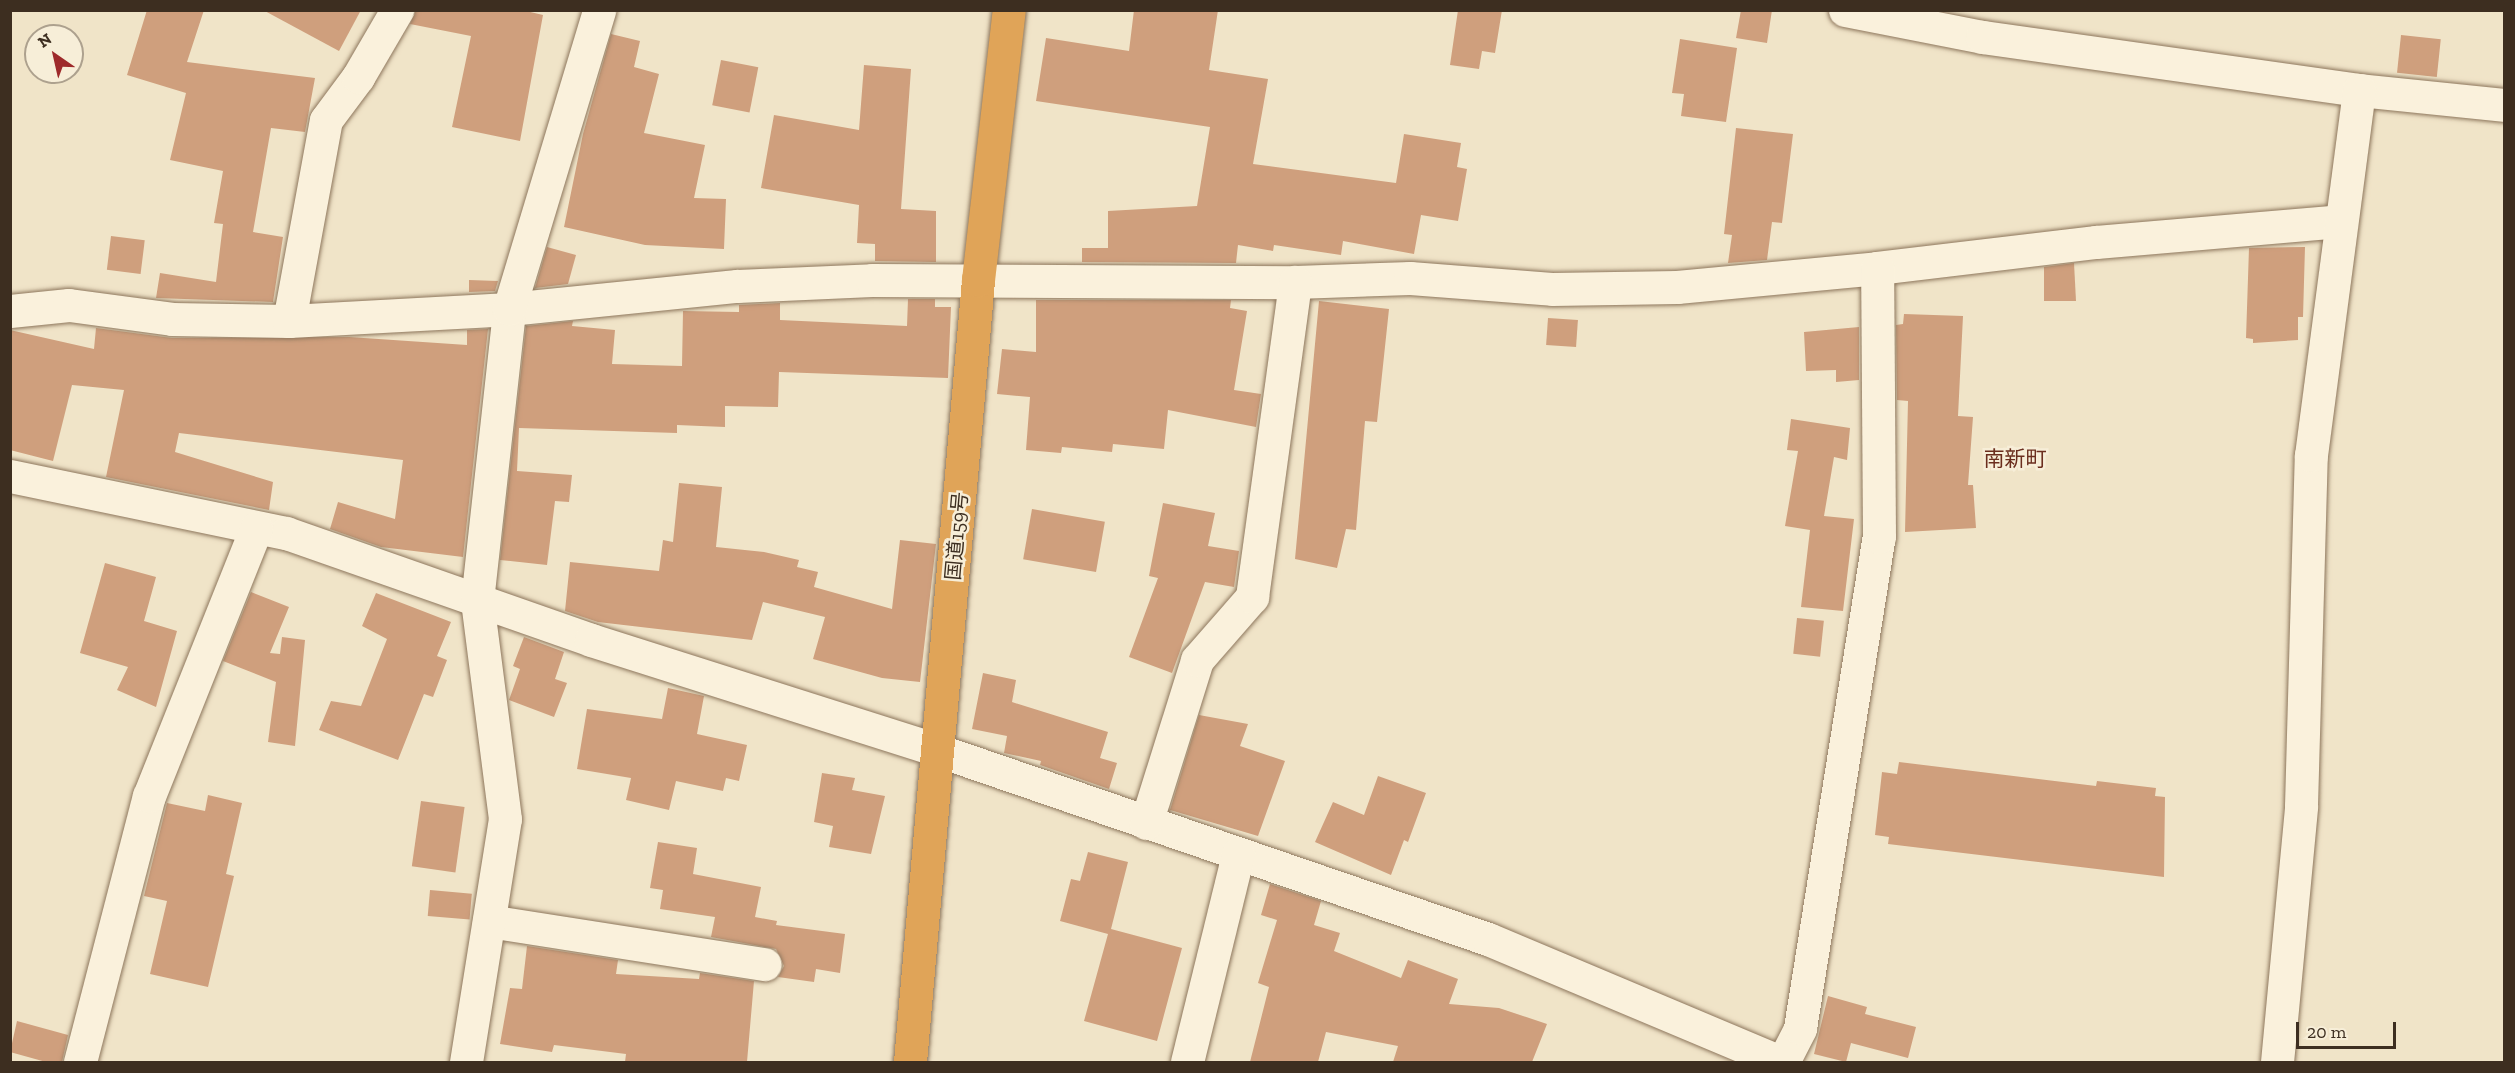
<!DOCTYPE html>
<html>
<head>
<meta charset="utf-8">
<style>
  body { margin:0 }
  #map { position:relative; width:2515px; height:1073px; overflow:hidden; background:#f0e4c8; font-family:"Zilla Slab","Noto Sans JP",serif }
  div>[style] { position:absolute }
  .building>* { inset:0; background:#cf9f7d; transform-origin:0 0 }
  .roads { filter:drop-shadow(0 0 2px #8d765c) drop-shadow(0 0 2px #8d765c) }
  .street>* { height:33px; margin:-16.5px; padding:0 16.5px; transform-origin:16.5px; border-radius:16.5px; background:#faf1dc }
  .highway>* { height:33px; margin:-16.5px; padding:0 16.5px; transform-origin:16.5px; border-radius:16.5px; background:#e0a458 }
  span { translate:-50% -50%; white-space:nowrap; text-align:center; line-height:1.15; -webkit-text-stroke:5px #f7eed8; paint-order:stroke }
  .street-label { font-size:20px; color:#3d2e20 }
  .neighbourhood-label { font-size:21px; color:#6b2e1e }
  .frame { position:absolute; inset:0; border:12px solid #3d2e20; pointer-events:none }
  .north { position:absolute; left:24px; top:24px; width:60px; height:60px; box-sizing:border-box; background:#f7eed8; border:2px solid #ada18e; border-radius:50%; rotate:326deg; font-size:16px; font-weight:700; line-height:24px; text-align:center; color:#3d2e20 }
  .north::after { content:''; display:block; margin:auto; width:21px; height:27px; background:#9e2a2b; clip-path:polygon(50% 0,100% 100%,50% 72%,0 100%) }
  .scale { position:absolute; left:2296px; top:1022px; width:100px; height:27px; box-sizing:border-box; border:3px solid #3d2e20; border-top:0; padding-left:8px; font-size:18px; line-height:21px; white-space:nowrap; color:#3d2e20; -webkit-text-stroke:4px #f7eed8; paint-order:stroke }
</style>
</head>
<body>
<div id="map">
  <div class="building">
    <div style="clip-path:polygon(147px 10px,204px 10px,187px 62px,315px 78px,305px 132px,271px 128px,253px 232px,283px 237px,273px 302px,156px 298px,160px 273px,216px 282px,223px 224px,214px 223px,223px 171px,170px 160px,186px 93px,127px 75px)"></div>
    <div style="clip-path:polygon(263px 10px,361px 10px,339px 51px)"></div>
    <div style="clip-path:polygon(416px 10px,522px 10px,543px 15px,520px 141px,452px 127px,471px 36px,410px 24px)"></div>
    <div style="clip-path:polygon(1134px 10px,1218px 10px,1209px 70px,1268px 79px,1253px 164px,1396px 183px,1404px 134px,1461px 143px,1457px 167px,1467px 169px,1458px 221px,1421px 215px,1414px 254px,1343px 241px,1341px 255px,1274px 245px,1273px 251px,1238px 245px,1236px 263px,1082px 262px,1082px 248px,1108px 248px,1108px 211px,1197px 206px,1210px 127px,1036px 101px,1046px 38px,1129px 51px)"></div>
    <div style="clip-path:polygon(1458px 10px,1502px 10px,1495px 53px,1482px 51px,1479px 69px,1450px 65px)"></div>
    <div style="clip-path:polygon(1741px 10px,1772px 10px,1767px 43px,1736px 38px)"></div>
    <div style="clip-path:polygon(611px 34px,640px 41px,634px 67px,659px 74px,644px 133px,705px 145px,694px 198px,726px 199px,724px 249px,645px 245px,564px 227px,583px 134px)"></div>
    <div style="left:2401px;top:35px;width:40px;height:38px;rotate:6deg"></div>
    <div style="clip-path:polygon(1680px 39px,1737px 48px,1726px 122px,1681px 116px,1684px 94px,1672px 93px)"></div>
    <div style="left:721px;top:60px;width:38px;height:46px;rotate:11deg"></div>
    <div style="clip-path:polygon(864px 65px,911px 69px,901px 209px,936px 211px,936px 262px,875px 261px,875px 244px,857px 243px,859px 205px,761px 188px,774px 115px,859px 130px)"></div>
    <div style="clip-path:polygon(1736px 128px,1793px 134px,1782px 223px,1772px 222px,1767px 260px,1728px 263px,1732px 235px,1724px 234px)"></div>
    <div style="left:111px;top:236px;width:34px;height:34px;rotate:7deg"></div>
    <div style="clip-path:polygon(547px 247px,576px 255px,568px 284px,535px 288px)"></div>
    <div style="clip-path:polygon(2305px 247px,2303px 317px,2298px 317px,2298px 340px,2253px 343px,2253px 339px,2246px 338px,2249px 248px)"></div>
    <div style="clip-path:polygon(2074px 263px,2076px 301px,2044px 301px,2044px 267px)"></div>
    <div style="clip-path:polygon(469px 280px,498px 281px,495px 291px,469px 292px)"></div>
    <div style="clip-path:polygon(908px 299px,935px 299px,935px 307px,951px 307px,948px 378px,779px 372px,778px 407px,725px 406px,725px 427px,677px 425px,677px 433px,519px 428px,517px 471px,572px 475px,569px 502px,555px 501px,547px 565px,500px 560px,526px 326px,573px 321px,572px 326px,615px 330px,612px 364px,682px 366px,683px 311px,739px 312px,739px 305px,780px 303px,780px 320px,907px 326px)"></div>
    <div style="clip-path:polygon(1036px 300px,1231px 300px,1230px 308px,1247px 311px,1234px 390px,1261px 394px,1256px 427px,1168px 410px,1164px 449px,1113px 444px,1112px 452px,1062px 447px,1061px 453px,1026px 450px,1030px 397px,997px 394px,1002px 349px,1036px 352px)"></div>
    <div style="clip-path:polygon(1319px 301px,1389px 309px,1377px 422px,1365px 421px,1356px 530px,1346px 529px,1337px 568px,1295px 559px)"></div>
    <div style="clip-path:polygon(1904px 314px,1963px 316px,1958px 416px,1973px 417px,1968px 485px,1973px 485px,1976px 528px,1905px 532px,1908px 401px,1897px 400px,1896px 325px,1903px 324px)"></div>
    <div style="left:1548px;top:318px;width:30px;height:27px;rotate:4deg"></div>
    <div style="clip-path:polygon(1859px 327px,1859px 380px,1836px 382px,1836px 370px,1806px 371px,1804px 332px)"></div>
    <div style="clip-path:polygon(96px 328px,172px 338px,349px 337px,467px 345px,467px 330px,488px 329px,463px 557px,381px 547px,330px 529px,338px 502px,395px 519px,403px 460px,179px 433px,175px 452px,273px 482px,269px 510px,106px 477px,124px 390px,72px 385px,53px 461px,10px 450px,10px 330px,94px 349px)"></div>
    <div style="clip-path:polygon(1791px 419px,1850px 428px,1847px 460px,1834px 457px,1824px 516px,1854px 519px,1843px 611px,1801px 607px,1810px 530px,1785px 526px,1798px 451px,1787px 450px)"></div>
    <div style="clip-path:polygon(679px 483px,722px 487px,716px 547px,764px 552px,799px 560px,797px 567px,818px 572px,814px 587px,892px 609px,900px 540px,936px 544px,920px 682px,882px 678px,813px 659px,825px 617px,763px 602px,752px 640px,598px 622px,565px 611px,570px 562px,659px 571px,663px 540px,673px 542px)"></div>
    <div style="clip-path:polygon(1163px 503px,1215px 513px,1208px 546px,1239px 551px,1234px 587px,1205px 582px,1172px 673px,1129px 657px,1158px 578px,1149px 576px)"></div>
    <div style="left:1032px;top:509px;width:74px;height:51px;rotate:10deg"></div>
    <div style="clip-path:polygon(105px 563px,156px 577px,144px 621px,177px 631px,156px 707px,117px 690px,128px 667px,80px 653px)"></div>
    <div style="clip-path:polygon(251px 592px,289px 607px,270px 653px,280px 654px,282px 637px,305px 640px,295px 746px,268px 742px,276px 682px,223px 661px)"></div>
    <div style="clip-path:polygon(376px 593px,451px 622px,437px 656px,447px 660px,433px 697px,424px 694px,398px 760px,319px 730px,331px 701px,361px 706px,387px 639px,362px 626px)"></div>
    <div style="left:1797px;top:618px;width:27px;height:36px;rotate:6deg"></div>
    <div style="clip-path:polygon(524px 637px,564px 652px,555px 679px,567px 683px,554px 717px,509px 700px,520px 669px,513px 666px)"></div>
    <div style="clip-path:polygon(983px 673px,1016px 680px,1012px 702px,1108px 732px,1100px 758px,1117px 763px,1109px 789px,1040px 765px,1041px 761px,1004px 753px,1007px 736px,972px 729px)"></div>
    <div style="clip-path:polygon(668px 688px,704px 696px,697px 734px,747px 745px,739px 781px,726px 778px,723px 791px,676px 781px,669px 810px,626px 800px,631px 778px,577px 769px,587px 709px,662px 719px)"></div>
    <div style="clip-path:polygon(1199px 715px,1248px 724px,1240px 746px,1285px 761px,1258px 836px,1170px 810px)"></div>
    <div style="clip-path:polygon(1899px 762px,2096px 786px,2097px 781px,2156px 788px,2155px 796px,2165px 797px,2164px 877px,1888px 844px,1889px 837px,1875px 835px,1882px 772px,1897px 774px)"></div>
    <div style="clip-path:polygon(822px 773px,855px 778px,852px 790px,885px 796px,871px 854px,829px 847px,833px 826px,814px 822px)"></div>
    <div style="clip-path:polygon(1378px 776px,1426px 793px,1408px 842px,1404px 840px,1391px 875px,1315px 842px,1333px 802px,1364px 815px)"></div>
    <div style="clip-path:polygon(208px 795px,242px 803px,226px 874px,234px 876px,208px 987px,150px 974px,167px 901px,144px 896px,167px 803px,205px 811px)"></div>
    <div style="left:421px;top:801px;width:44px;height:66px;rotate:8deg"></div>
    <div style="clip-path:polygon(658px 842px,697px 848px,693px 874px,761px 887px,755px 917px,777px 921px,776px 925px,845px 934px,840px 973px,816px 969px,814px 982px,778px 977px,784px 966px,776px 949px,711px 937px,715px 917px,660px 909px,663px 890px,650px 888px)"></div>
    <div style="clip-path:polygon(1088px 852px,1128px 862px,1111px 929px,1182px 948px,1157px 1041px,1084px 1021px,1108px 934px,1060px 921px,1071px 879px,1080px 881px)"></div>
    <div style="clip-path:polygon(1270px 884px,1321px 901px,1314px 925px,1340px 933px,1334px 951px,1401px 978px,1408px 960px,1458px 979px,1449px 1004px,1499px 1008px,1547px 1024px,1532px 1062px,1393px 1062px,1398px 1046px,1326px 1032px,1318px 1062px,1250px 1062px,1269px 987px,1258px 983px,1277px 920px,1261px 915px)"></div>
    <div style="left:430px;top:890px;width:42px;height:26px;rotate:5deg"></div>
    <div style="clip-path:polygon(527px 946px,618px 960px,616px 974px,699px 979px,700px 973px,754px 981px,747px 1062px,625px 1062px,626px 1054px,554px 1045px,552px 1052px,500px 1044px,510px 988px,522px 989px)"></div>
    <div style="clip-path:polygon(1828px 996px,1867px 1007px,1865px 1014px,1916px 1027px,1908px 1058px,1851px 1043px,1846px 1062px,1814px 1054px)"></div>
    <div style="clip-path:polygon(17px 1021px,68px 1035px,62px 1062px,46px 1062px,10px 1052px)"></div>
  </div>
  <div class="roads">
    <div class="street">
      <div style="left:1845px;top:10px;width:140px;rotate:11.1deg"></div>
      <div style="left:1982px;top:37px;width:381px;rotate:8deg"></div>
      <div style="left:2359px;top:90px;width:146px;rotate:5.9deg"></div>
      <div style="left:10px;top:311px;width:59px;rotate:-5.8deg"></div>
      <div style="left:69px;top:305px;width:104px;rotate:7.7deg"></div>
      <div style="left:172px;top:319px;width:117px;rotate:1deg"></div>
      <div style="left:289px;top:321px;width:220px;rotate:-3.1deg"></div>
      <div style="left:509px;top:309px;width:229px;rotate:-5.8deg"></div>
      <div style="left:737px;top:286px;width:135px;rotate:-2.5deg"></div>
      <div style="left:872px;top:280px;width:423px;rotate:0.3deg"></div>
      <div style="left:1295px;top:282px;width:115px;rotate:-2deg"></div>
      <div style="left:1410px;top:278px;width:142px;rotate:4.4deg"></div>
      <div style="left:1552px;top:289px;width:125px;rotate:-0.9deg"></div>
      <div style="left:1677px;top:287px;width:201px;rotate:-5.4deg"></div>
      <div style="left:1877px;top:268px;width:221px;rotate:-6.8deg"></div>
      <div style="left:2096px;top:242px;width:245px;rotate:-4.9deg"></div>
      <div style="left:289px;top:321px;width:204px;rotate:-79.6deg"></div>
      <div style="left:326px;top:120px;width:54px;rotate:-53.3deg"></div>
      <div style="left:358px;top:77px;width:78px;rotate:-59.8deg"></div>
      <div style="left:10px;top:476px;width:282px;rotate:11.7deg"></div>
      <div style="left:286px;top:533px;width:323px;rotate:19.3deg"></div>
      <div style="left:591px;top:640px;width:366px;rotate:17.6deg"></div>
      <div style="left:940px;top:751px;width:579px;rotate:18.94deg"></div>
      <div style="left:1488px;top:939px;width:317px;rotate:22.8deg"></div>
      <div style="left:1146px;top:823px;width:171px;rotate:-72.6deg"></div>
      <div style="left:1197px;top:660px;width:84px;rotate:-48.9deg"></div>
      <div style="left:1252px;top:597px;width:318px;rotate:-82.2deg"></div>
      <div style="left:489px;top:921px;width:279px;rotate:8.9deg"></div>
      <div style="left:80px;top:1062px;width:275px;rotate:-75.5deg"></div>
      <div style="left:149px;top:796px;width:288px;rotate:-68.2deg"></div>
      <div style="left:466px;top:1062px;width:246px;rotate:-80.9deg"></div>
      <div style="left:505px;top:819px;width:220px;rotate:-97.3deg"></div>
      <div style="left:477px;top:601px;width:294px;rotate:-83.7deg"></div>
      <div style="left:509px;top:309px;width:312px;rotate:-73.2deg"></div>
      <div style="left:1187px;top:1062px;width:214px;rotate:-76.2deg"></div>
      <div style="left:1783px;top:1062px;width:38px;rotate:-63deg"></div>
      <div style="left:1800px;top:1028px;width:497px;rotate:-80.9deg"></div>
      <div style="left:1879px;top:537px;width:269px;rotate:-90.4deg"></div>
      <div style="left:2277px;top:1062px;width:257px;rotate:-84.6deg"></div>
      <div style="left:2301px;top:806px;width:351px;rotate:-88.4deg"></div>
      <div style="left:2311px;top:455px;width:368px;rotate:-82.5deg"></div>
    </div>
    <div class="highway">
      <div style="left:910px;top:1062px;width:785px;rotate:-85.03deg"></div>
      <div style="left:978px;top:280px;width:272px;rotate:-83.5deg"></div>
    </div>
  </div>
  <div class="street-label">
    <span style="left:957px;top:536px;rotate:-85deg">国道159号</span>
  </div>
  <div class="neighbourhood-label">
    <span style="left:2015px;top:459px">南新町</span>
  </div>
  <div class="frame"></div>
  <div class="north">N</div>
  <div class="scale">20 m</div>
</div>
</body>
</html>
